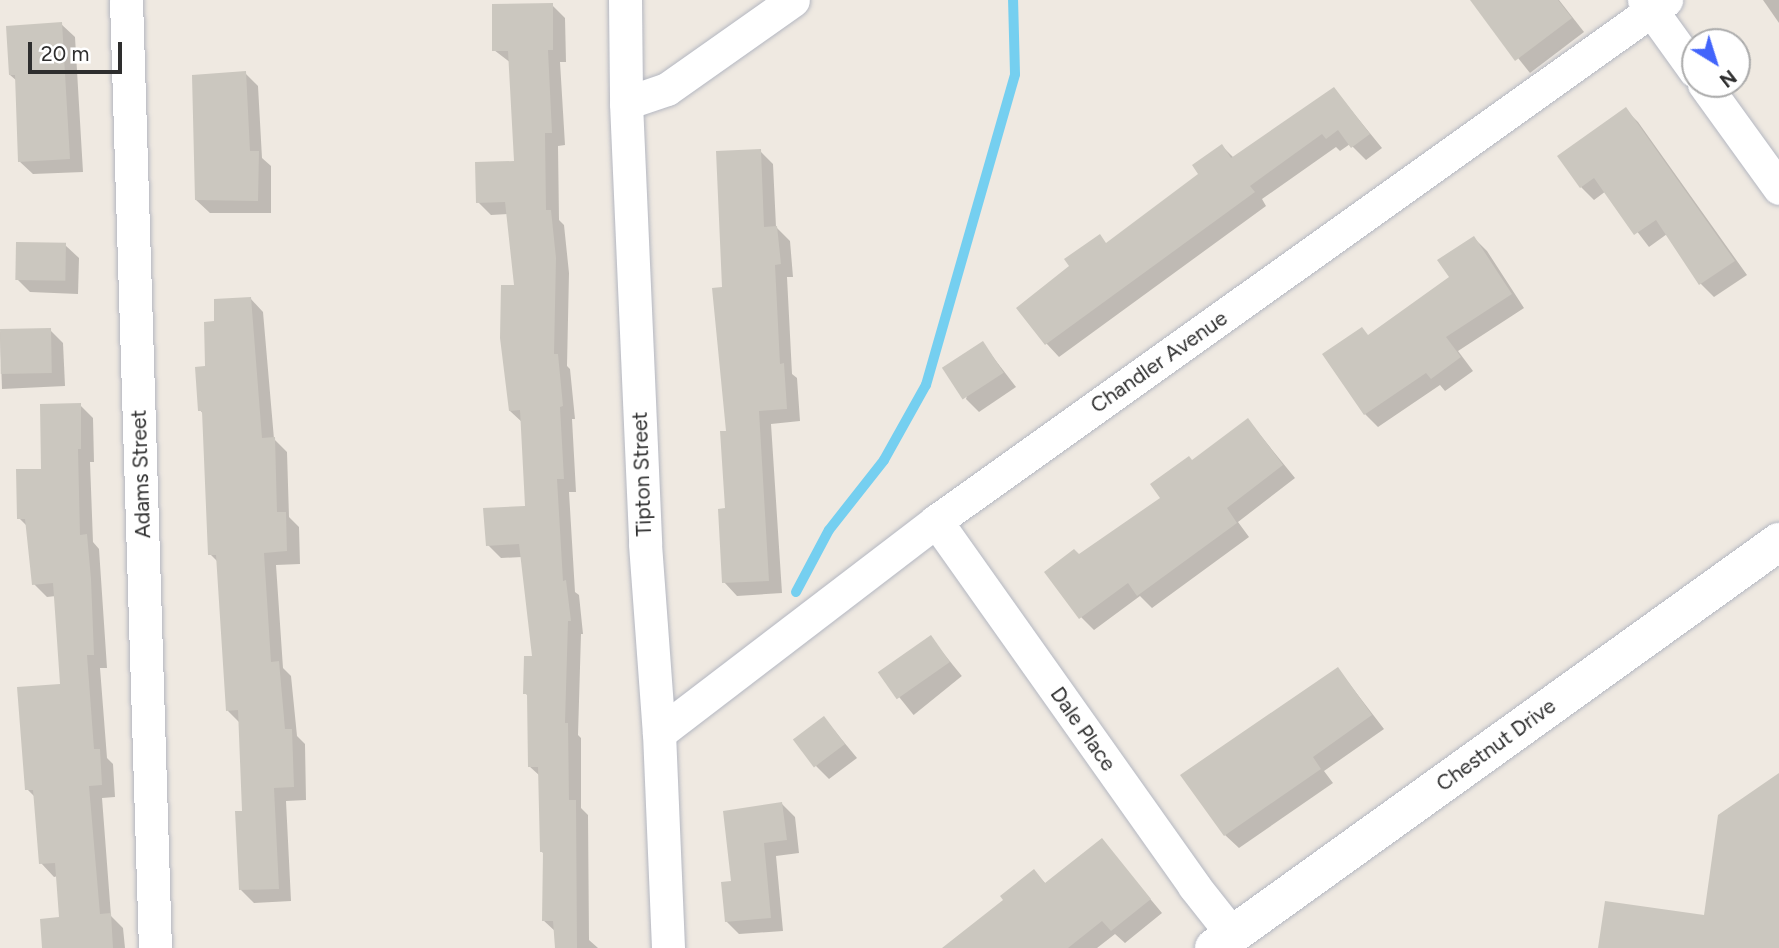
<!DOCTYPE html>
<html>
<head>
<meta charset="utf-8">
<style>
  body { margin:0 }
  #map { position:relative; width:1779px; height:948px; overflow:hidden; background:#efe9e1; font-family:Figtree,sans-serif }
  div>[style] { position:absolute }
  .shadow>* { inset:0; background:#0003; transform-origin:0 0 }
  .stream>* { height:10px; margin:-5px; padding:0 5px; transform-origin:5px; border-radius:5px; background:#75cff0 }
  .building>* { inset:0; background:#cbc7bf; transform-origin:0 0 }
  .roads { filter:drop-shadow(0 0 2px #b4b7c1) drop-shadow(0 0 2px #b4b7c1) }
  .minor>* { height:33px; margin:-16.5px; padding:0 16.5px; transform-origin:16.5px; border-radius:16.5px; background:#fff }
  .tertiary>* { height:38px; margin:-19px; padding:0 19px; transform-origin:19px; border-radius:19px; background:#fff }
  span { translate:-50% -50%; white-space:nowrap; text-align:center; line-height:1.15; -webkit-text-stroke:6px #fff; paint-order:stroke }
  .street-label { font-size:21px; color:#2e2e2e }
  .north { position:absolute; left:1681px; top:28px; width:70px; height:70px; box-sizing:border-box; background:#fff; border:2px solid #ababab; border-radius:50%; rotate:142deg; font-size:19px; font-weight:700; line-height:28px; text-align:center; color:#2e2e2e }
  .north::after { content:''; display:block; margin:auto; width:24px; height:32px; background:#4264fb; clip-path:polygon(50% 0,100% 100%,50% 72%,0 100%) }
  .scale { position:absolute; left:28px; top:42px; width:94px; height:32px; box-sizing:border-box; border:4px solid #2e2e2e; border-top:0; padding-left:9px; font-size:21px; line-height:24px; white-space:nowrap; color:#2e2e2e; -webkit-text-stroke:5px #fff; paint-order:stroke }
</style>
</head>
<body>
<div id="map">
  <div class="shadow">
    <div style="clip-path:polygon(1472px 0,1559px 0,1584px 32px,1530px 73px)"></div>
    <div style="clip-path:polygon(1763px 0,1779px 0,1779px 23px)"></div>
    <div style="clip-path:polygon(552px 5px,565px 18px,566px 62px,560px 62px,565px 145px,558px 146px,559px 220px,564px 225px,569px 273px,567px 366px,570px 369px,575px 419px,572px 419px,576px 492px,569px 492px,575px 592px,579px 595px,583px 634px,581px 634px,578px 735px,581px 738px,581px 808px,588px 815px,589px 940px,598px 948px,557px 948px,556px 932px,543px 920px,545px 855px,542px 852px,540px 776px,529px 766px,529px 697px,525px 693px,534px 658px,522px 557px,501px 558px,488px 545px,527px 507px,523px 423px,510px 411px,516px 287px,508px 214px,491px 215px,478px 202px,516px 162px,511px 63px,494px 50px)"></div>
    <div style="clip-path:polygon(61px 24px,75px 37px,83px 172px,33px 174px,19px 161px,17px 81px,10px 75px)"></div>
    <div style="clip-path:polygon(245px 73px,258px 86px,262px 158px,271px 166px,271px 213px,210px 213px,196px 200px)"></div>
    <div style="clip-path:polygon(1334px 89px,1382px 148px,1366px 160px,1350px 144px,1340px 151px,1336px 147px,1262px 199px,1266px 206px,1059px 357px,1046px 343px,1107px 244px,1201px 175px,1222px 146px,1234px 158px)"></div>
    <div style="clip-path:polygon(1625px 109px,1638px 122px,1747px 275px,1714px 297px,1701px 284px,1667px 234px,1649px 247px,1606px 191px,1594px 200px,1581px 187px)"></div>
    <div style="clip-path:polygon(760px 151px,773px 164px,776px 227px,790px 241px,793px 277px,787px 277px,792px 374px,797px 378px,800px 421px,771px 424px,782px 593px,737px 596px,724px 582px,728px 432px,724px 289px)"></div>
    <div style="clip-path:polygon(1474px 238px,1487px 251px,1524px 308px,1458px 351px,1473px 371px,1445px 391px,1440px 385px,1378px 427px,1365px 414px,1369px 336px,1451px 277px)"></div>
    <div style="clip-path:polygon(65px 245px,79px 258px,78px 294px,30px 292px,17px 279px)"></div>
    <div style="clip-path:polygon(250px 298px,263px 312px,274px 439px,287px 452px,289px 517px,299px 527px,300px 564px,276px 565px,283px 668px,291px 676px,297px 736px,305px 744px,306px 800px,286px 801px,291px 901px,254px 903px,241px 890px,244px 812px,240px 723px,228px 711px,218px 562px,210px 554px,204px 415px,200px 410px,215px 323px)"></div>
    <div style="clip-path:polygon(50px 330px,63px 343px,65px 386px,2px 389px,0 332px)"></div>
    <div style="clip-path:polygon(983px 344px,1016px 387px,979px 412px,966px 399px)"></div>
    <div style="clip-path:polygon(80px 405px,93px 418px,94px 462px,90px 462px,93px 542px,99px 549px,107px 668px,100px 668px,107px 758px,113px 764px,115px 797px,102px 798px,111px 916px,123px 928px,125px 948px,43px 948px,61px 919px,58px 876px,54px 877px,41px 863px,36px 798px,27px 789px,61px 685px,56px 596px,47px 597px,34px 584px,28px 527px,19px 518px)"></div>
    <div style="clip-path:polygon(1248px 420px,1295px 478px,1238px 522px,1249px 537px,1152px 608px,1140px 596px,1094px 630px,1081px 617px,1079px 556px,1163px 498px,1192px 461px)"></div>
    <div style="left:931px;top:638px;width:49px;height:62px;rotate:51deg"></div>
    <div style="clip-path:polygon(1338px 669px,1384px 729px,1324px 771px,1333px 783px,1239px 848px,1225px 835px)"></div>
    <div style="clip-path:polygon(824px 718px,857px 758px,829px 779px,816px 766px)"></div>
    <div style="clip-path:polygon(782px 804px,795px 817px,799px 853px,776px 856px,783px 931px,739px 934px,726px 921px,733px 883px)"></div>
    <div style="clip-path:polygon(1102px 841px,1162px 913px,1125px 943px,1115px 934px,1097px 948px,945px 948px,1005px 900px,1034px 872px,1047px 885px)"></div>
  </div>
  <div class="stream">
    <div style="left:796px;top:592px;width:70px;rotate:-62deg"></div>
    <div style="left:829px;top:530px;width:89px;rotate:-51.8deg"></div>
    <div style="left:884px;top:460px;width:86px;rotate:-60.8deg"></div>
    <div style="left:926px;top:385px;width:323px;rotate:-74deg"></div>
    <div style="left:1015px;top:74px;width:74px;rotate:-91.5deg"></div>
  </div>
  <div class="building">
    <div style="clip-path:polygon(1470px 0,1558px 0,1572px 18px,1515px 61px)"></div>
    <div style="clip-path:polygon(553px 3px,553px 50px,548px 50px,552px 133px,545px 133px,546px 210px,551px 210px,556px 258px,554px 354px,558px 354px,563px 406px,560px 407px,564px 479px,557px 479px,563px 581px,566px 580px,571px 621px,568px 621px,565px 723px,568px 723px,569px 800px,576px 800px,577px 948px,555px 948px,553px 921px,542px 921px,543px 852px,540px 852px,538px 767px,528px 767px,527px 694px,523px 694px,524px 656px,532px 656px,519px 544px,486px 546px,483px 508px,525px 506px,520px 410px,509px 411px,500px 338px,501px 285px,514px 285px,505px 202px,476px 203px,475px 162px,514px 161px,508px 51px,492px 51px,492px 4px)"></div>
    <div style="clip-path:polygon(62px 22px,70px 159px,18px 162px,15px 75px,9px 75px,6px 26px)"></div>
    <div style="clip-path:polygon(246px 71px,250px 151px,259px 151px,258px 201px,195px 200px,192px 75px)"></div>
    <div style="clip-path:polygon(1334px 87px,1370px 134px,1351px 148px,1338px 130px,1326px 139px,1322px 134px,1250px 186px,1255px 192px,1045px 345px,1016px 308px,1069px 266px,1064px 259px,1100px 234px,1106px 243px,1198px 174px,1192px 165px,1222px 144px,1231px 158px)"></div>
    <div style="clip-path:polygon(1626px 107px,1735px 261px,1699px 285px,1656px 220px,1634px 235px,1594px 178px,1580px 188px,1557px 156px)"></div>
    <div style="clip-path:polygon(761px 149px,764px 227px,777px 226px,781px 264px,775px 265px,780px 364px,784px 363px,787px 409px,759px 411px,769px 581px,722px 583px,718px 509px,725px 508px,720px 431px,726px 431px,712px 288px,722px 287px,716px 151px)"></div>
    <div style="clip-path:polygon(1474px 236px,1512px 294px,1446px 337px,1461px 357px,1431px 379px,1426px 373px,1364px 415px,1322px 354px,1362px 327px,1368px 335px,1449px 277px,1437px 260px)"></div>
    <div style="left:16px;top:242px;width:50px;height:38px;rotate:1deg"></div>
    <div style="clip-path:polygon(251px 297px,262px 438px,275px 437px,277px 512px,286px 512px,287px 551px,264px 553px,271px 662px,279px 661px,285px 729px,292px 729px,294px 787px,274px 788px,279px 889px,239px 890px,235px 811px,242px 811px,238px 710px,226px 711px,216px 555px,208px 555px,202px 411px,198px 411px,195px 367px,205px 366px,204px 322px,214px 321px,214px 299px)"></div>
    <div style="left:51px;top:328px;width:45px;height:51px;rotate:89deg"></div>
    <div style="left:983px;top:341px;width:38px;height:49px;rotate:57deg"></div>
    <div style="clip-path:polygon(81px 403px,81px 449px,78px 449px,80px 535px,87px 534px,91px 579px,94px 655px,87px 655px,94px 749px,100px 749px,102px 785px,89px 786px,100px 914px,111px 913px,113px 948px,42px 948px,40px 919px,59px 917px,55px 863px,39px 864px,33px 790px,25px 790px,17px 687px,60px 684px,53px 583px,32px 585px,25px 519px,17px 519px,16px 469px,41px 469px,40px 404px)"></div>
    <div style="clip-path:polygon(1248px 418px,1283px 465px,1227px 508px,1237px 523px,1137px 596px,1128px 583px,1079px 619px,1044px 572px,1074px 549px,1079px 554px,1160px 498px,1150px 484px,1189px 456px,1192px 460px)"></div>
    <div style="left:931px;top:635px;width:33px;height:65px;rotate:55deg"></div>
    <div style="clip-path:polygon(1338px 667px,1372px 715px,1313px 757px,1321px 769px,1224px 836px,1180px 775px)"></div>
    <div style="left:824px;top:716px;width:35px;height:39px;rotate:53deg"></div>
    <div style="clip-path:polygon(1779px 773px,1779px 948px,1598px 948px,1605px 901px,1704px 915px,1718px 815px)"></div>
    <div style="clip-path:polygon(782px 802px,787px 840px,764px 843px,771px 918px,725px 922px,721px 882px,731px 881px,723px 811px)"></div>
    <div style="clip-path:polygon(1102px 838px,1151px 899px,1111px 931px,1102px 921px,1068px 948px,942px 948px,1003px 900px,1000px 896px,1034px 869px,1045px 883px)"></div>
  </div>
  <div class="roads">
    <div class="minor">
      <div style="left:126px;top:0;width:948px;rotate:88.25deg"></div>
      <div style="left:625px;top:0;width:103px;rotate:89.4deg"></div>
      <div style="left:626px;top:103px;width:441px;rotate:87.5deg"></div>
      <div style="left:645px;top:544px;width:190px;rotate:85.8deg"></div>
      <div style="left:659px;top:733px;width:215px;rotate:87.6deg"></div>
      <div style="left:1644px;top:0;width:87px;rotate:54.3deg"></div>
      <div style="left:1704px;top:84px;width:128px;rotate:54.2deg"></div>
      <div style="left:626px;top:103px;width:43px;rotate:-18.9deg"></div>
      <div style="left:667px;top:89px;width:154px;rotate:-35.2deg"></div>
      <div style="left:936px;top:521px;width:447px;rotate:54.7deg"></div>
      <div style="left:1194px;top:886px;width:61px;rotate:51.6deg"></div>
      <div style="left:659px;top:733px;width:349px;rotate:-37.4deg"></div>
      <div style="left:936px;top:521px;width:897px;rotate:-35.52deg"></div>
    </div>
    <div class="tertiary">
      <div style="left:1214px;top:948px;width:696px;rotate:-35.7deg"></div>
    </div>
  </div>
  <div class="street-label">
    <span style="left:1159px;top:362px;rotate:-35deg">Chandler Avenue</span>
    <span style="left:141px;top:474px;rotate:-92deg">Adams Street</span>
    <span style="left:642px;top:474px;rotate:-92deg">Tipton Street</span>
    <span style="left:1083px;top:729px;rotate:55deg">Dale Place</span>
    <span style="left:1496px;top:745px;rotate:-36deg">Chestnut Drive</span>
  </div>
  <div class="north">N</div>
  <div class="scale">20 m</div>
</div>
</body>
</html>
